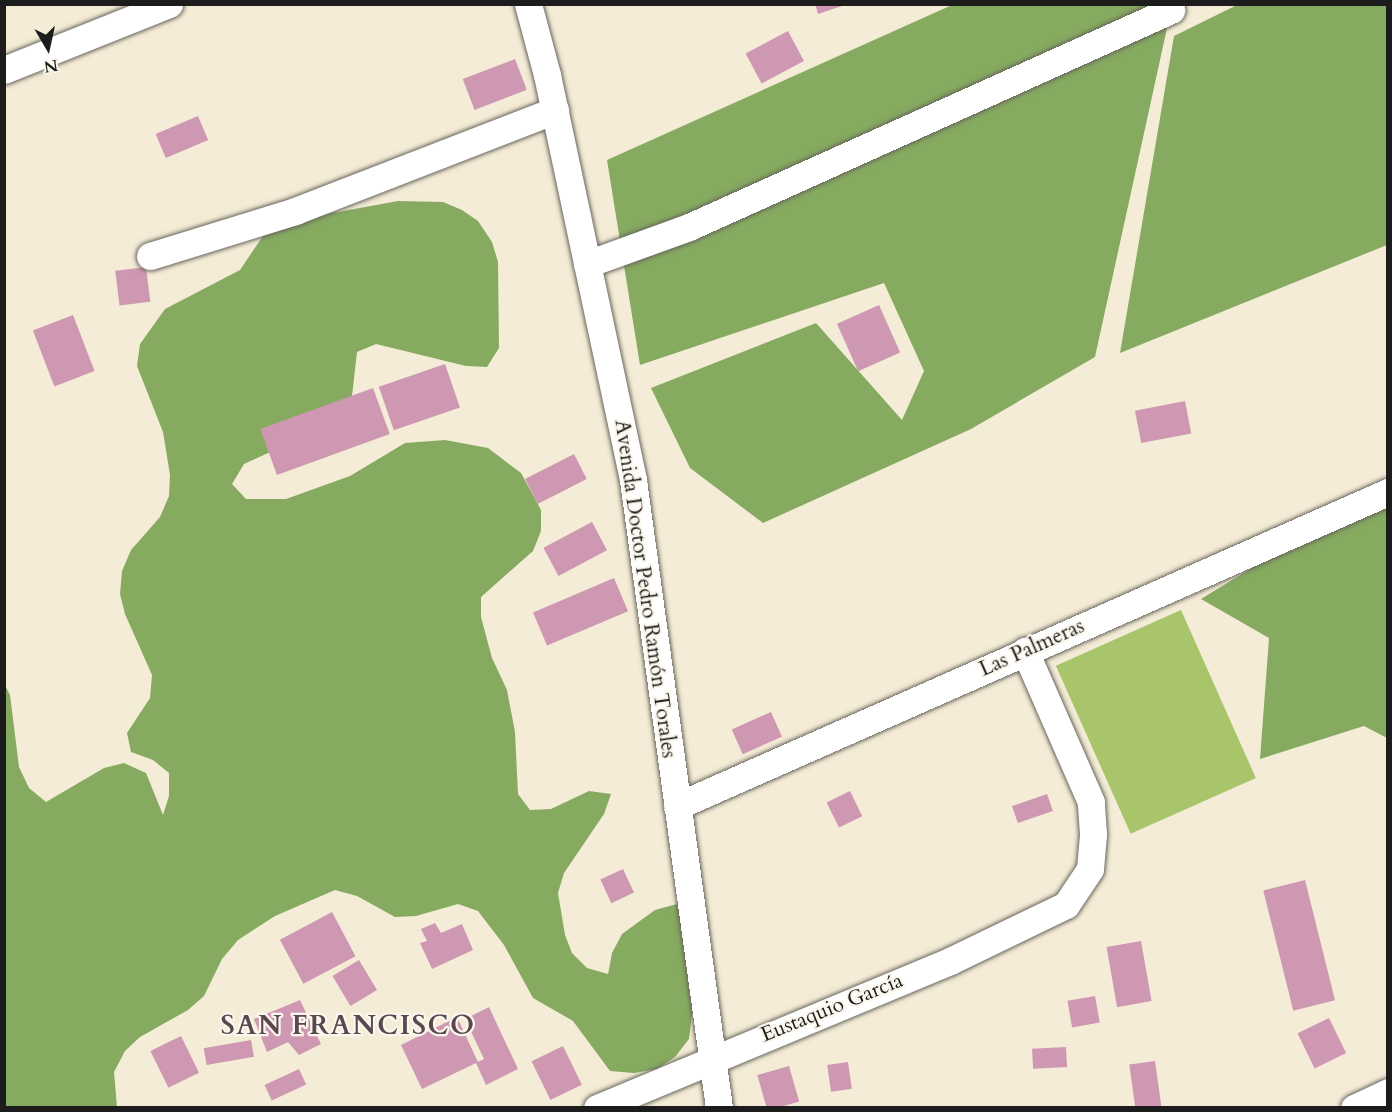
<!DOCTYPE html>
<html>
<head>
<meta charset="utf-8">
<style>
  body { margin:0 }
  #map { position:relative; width:1392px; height:1112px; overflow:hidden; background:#f4ecd6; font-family:Cardo,serif }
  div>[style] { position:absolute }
  .green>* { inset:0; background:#a8c56c; transform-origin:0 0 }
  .forest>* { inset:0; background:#86aa60 }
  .building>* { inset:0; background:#ce98b2; transform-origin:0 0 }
  .roads { filter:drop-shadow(0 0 2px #68655d) drop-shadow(0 0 2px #68655d) }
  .minor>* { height:27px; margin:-13.5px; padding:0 13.5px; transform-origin:13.5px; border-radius:13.5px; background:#fff }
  span { translate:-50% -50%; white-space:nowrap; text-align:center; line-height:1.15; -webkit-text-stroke:4.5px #fbf7ec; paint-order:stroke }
  .street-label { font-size:21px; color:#1c1c1c }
  .district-label { font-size:27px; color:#5a4750; font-weight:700; letter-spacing:1.5px }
  .frame { position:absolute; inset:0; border:6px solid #1c1c1c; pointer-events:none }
  .north { position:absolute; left:18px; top:18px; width:60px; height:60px; -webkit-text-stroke:4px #fbf7ec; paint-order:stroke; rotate:171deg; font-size:16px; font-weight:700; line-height:24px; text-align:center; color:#1c1c1c }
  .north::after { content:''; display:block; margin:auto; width:21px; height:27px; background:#1c1c1c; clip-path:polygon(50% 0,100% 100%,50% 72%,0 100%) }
</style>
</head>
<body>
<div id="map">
  <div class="green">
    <div style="left:1181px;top:610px;width:184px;height:137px;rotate:66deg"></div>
  </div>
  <div class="forest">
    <div style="clip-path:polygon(952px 5px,1168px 5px,1169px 19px,1095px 357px,971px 429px,763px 523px,690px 468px,651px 388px,816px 323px,902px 420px,924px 371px,884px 283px,640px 365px,607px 160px)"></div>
    <div style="clip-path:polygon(1237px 5px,1387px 5px,1387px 245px,1120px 353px,1174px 36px)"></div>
    <div style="clip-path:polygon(398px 201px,443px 202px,462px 210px,478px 221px,492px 242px,498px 262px,499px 348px,487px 367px,466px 366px,376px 344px,357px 352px,352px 396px,324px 427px,244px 464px,232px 484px,246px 499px,286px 499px,350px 476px,405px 443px,445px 440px,488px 448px,521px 473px,541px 510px,541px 531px,533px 551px,481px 597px,481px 617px,492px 658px,507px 690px,515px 732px,518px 794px,530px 810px,551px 809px,589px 791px,611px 794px,604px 814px,564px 873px,558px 893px,565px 935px,572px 953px,587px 968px,608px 974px,612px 953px,622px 934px,655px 910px,677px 904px,695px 914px,700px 953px,689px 1039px,675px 1057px,657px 1069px,634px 1073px,610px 1071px,573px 1021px,533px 998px,504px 945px,478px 911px,458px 904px,416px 916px,395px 917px,357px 896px,335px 890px,275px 916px,238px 940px,222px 959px,204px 996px,188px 1010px,140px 1037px,125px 1051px,114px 1072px,117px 1107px,5px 1107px,4px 683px,10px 695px,19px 767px,29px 788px,46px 802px,104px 768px,124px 763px,146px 773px,163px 815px,169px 796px,169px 773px,153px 760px,131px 752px,127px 733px,150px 698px,152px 675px,125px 614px,120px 594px,122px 571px,131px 550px,160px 517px,169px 496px,170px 475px,163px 432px,137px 366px,140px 344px,165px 309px,240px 270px,265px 233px,305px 218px)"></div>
    <div style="clip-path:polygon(1382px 489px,1388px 500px,1387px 738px,1364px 726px,1260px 759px,1269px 638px,1201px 599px)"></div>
  </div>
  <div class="building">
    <div style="clip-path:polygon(815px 4px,845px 4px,845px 5px,818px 14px)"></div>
    <div style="left:788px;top:31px;width:34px;height:48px;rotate:62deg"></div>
    <div style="left:515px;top:59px;width:33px;height:56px;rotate:69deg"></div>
    <div style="left:198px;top:116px;width:26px;height:46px;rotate:67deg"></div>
    <div style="left:146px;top:267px;width:35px;height:31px;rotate:83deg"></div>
    <div style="left:879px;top:305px;width:52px;height:46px;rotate:66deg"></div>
    <div style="left:73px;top:315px;width:60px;height:43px;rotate:69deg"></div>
    <div style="left:445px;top:364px;width:46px;height:70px;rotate:71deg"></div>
    <div style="left:373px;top:388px;width:49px;height:120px;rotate:70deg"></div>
    <div style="left:1185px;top:401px;width:33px;height:51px;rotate:79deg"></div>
    <div style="left:574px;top:454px;width:28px;height:55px;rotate:63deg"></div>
    <div style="left:592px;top:522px;width:32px;height:55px;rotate:62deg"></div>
    <div style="left:614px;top:578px;width:36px;height:88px;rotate:67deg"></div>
    <div style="left:771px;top:712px;width:27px;height:43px;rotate:66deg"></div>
    <div style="left:850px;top:791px;width:28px;height:26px;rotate:64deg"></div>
    <div style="left:1047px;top:794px;width:18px;height:37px;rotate:71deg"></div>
    <div style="left:623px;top:869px;width:26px;height:25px;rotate:65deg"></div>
    <div style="left:1305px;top:880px;width:124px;height:43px;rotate:76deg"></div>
    <div style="left:332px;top:912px;width:50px;height:59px;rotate:62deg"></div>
    <div style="clip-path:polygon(435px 923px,441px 933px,462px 924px,473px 950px,432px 969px,420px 943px,427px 941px,421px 929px)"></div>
    <div style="left:1141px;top:941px;width:61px;height:35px;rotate:80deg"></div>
    <div style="left:359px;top:960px;width:35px;height:31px;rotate:59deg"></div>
    <div style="left:1095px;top:996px;width:27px;height:28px;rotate:80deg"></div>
    <div style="clip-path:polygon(300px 1000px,321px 1044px,299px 1055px,288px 1042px,267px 1052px,254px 1019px)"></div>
    <div style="clip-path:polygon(489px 1007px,518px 1069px,486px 1085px,476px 1063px,422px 1089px,401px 1045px,457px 1017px,478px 1062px,484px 1059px,465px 1019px)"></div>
    <div style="left:1329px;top:1018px;width:39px;height:35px;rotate:64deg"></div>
    <div style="left:181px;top:1036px;width:41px;height:34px;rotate:64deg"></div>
    <div style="left:251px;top:1040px;width:17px;height:48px;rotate:80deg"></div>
    <div style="left:563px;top:1046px;width:43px;height:35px;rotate:64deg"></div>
    <div style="left:1066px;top:1047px;width:20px;height:34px;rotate:87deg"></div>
    <div style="left:1155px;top:1061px;width:48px;height:26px;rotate:82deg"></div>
    <div style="left:848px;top:1062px;width:27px;height:21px;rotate:82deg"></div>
    <div style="left:789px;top:1066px;width:37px;height:33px;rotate:74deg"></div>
    <div style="left:299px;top:1069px;width:17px;height:38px;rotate:65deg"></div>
  </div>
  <div class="roads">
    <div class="minor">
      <div style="left:528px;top:4px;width:73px;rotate:75deg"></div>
      <div style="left:547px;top:75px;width:414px;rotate:78deg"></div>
      <div style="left:633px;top:480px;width:634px;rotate:82.2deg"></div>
      <div style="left:4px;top:70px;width:178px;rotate:-21.8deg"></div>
      <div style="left:150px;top:256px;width:152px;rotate:-17.2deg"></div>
      <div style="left:295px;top:211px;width:279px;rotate:-21.2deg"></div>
      <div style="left:587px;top:264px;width:109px;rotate:-19.9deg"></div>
      <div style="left:689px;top:227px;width:529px;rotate:-24.24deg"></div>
      <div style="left:677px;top:806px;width:777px;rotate:-23.83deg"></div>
      <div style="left:597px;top:1108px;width:382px;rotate:-22.6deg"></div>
      <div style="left:950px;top:961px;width:129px;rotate:-25.8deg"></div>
      <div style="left:1066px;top:905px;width:43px;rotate:-56.3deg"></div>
      <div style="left:1090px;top:869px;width:35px;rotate:-85deg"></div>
      <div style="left:1093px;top:834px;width:32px;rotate:-94deg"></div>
      <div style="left:1091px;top:802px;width:165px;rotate:-113.6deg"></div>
      <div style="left:1354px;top:1108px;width:38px;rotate:-25deg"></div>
    </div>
  </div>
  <div class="street-label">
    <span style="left:645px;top:589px;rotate:82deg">Avenida Doctor Pedro Ramón Torales</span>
    <span style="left:1032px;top:648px;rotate:-24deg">Las Palmeras</span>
    <span style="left:832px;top:1008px;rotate:-22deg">Eustaquio García</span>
  </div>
  <div class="district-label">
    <span style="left:348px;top:1026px">SAN FRANCISCO</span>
  </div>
  <div class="frame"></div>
  <div class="north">N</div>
</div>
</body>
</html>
